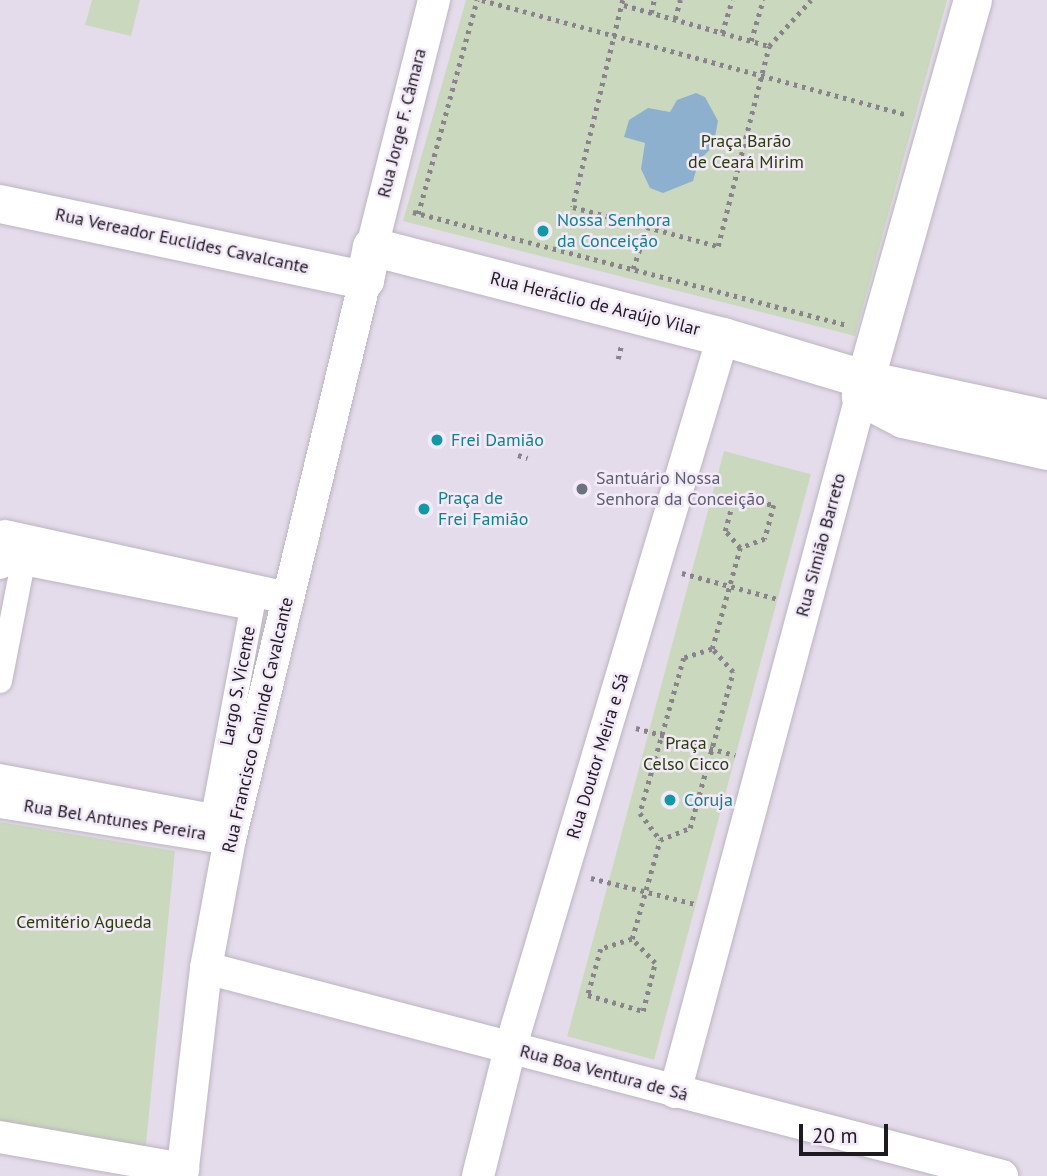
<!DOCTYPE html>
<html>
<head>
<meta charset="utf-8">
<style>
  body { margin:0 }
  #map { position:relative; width:1047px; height:1176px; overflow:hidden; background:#e5dceb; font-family:"PT Sans",sans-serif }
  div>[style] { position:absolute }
  .green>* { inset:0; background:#cad9bd; transform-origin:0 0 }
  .water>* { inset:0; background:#8eb0cf }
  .path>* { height:4.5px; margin-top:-2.25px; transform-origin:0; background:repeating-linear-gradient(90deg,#8a838e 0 3.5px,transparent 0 8.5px) }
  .roads { filter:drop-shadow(0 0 2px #bcb4c2) drop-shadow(0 0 2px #bcb4c2) }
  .pedestrian>* { height:24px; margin:-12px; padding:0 12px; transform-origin:12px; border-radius:12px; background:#fff }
  .minor>* { height:32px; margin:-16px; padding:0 16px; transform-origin:16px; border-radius:16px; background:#fff }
  .tertiary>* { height:38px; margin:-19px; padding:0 19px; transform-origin:19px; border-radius:19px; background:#fff }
  .secondary>* { height:38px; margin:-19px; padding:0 19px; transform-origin:19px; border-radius:19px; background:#fff }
  .dots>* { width:19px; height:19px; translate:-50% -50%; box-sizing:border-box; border:4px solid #f3e9f8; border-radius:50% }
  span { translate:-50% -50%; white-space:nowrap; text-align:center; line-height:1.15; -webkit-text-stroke:5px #f3e9f8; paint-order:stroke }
  .street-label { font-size:18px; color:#1e1b20 }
  .park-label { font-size:18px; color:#274004 }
  .culture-label { font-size:18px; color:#0d838f }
  .left { translate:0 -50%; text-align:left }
  .worship-label { font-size:18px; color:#5b616d }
  .scale { position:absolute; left:799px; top:1124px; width:89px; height:32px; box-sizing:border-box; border:4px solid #1e1b20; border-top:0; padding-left:9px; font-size:21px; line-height:24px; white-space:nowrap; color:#1e1b20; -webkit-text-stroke:5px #f3e9f8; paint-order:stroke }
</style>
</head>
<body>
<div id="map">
  <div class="green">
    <div style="clip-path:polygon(92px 0,140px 0,131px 36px,85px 25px)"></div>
    <div style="clip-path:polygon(466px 0,947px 0,855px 336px,403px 221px)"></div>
    <div style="left:724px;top:451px;width:90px;height:606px;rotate:15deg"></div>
    <div style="clip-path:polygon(0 822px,175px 851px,145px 1154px,0 1128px)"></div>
  </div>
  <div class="water">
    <div style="clip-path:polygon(696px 93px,705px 97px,718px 121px,713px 147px,699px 160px,693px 181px,663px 193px,650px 188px,641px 169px,645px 143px,624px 137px,629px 120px,648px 108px,670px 112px,677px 100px)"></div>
  </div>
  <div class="path">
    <div style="left:482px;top:0;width:438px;rotate:15.1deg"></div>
    <div style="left:623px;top:0;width:213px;rotate:103.6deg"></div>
    <div style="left:573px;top:207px;width:150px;rotate:15.1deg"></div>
    <div style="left:718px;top:246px;width:206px;rotate:-75.7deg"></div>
    <div style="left:769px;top:46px;width:62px;rotate:-47.6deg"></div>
    <div style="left:624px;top:5px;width:151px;rotate:15.8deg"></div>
    <div style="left:651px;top:13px;width:13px;rotate:-77deg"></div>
    <div style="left:675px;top:19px;width:20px;rotate:-75deg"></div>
    <div style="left:722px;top:33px;width:34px;rotate:-73deg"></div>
    <div style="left:751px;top:41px;width:43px;rotate:-73.7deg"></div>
    <div style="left:413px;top:212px;width:449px;rotate:14.6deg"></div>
    <div style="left:418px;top:214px;width:222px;rotate:-74.6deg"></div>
    <div style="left:633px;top:269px;width:44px;rotate:-71.6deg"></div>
    <div style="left:618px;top:359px;width:13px;rotate:-77deg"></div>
    <div style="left:518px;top:455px;width:10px;rotate:17deg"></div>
    <div style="left:734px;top:497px;width:41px;rotate:11.3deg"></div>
    <div style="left:774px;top:505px;width:35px;rotate:105deg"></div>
    <div style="left:765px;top:539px;width:27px;rotate:160deg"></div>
    <div style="left:740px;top:548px;width:23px;rotate:-131deg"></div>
    <div style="left:725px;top:531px;width:35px;rotate:-75deg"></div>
    <div style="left:682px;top:573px;width:99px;rotate:15.2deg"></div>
    <div style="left:712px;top:649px;width:29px;rotate:162deg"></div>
    <div style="left:684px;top:658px;width:161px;rotate:105.8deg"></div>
    <div style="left:640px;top:813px;width:34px;rotate:53deg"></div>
    <div style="left:660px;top:840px;width:32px;rotate:-22deg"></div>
    <div style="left:690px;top:828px;width:162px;rotate:-74.6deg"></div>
    <div style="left:733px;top:672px;width:31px;rotate:-132deg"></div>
    <div style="left:712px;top:649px;width:105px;rotate:-74.5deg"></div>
    <div style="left:636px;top:728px;width:103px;rotate:15.3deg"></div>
    <div style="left:591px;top:878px;width:107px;rotate:14deg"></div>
    <div style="left:632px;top:939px;width:33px;rotate:162deg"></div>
    <div style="left:601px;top:949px;width:48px;rotate:105.8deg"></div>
    <div style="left:588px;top:995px;width:57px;rotate:16.2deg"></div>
    <div style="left:643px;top:1011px;width:49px;rotate:-76deg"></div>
    <div style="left:655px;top:963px;width:33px;rotate:-134deg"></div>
    <div style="left:632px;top:939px;width:103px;rotate:-74.2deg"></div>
  </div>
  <div class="roads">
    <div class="pedestrian">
      <div style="left:0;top:681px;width:120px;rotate:-79deg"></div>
      <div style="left:23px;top:563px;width:233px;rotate:11.1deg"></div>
      <div style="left:252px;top:608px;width:212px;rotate:100.6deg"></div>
      <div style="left:213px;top:816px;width:217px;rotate:-169.4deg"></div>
    </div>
    <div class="minor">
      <div style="left:372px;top:247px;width:255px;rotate:-75.9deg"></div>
      <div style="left:0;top:563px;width:27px;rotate:-80deg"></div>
      <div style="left:5px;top:536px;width:289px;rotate:12.4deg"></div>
      <div style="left:0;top:802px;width:233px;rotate:9.1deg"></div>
      <div style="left:206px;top:968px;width:823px;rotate:14.64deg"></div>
      <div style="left:675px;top:1092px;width:719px;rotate:-75.02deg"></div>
      <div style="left:0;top:1137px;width:186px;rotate:9.9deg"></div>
      <div style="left:182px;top:1176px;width:209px;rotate:-83.4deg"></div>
      <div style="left:206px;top:968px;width:131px;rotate:-79.5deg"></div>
      <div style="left:230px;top:839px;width:575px;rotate:-76.42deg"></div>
      <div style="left:478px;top:1176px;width:131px;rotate:-75.9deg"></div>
      <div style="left:510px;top:1049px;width:743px;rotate:-73.35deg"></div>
    </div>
    <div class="tertiary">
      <div style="left:0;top:204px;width:373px;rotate:11.8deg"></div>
      <div style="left:365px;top:280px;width:34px;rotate:-78deg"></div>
      <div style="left:372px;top:247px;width:362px;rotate:14.4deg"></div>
      <div style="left:723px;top:337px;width:149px;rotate:16.7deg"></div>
    </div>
    <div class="secondary">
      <div style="left:973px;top:0;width:412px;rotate:105.8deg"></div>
      <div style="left:861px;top:397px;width:47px;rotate:27.6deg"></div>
      <div style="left:903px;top:419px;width:148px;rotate:12.5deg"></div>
      <div style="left:866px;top:380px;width:185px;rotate:12.2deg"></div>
    </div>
  </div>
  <div class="dots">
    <div style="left:543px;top:231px;background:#0f9aa8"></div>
    <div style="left:437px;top:440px;background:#0f9aa8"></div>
    <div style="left:582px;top:489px;background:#6b7280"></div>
    <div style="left:424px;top:509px;background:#0f9aa8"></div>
    <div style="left:670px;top:800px;background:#0f9aa8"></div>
  </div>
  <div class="street-label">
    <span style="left:402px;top:123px;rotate:-76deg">Rua Jorge F. Câmara</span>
    <span style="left:182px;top:241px;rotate:12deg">Rua Vereador Euclides Cavalcante</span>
    <span style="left:595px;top:304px;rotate:14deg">Rua Heráclio de Araújo Vilar</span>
    <span style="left:821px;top:545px;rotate:-75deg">Rua Simião Barreto</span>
    <span style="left:238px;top:686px;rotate:-79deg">Largo S. Vicente</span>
    <span style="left:258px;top:725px;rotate:-77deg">Rua Francisco Caninde Cavalcante</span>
    <span style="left:598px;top:756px;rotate:-73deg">Rua Doutor Meira e Sá</span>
    <span style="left:115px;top:820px;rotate:9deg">Rua Bel Antunes Pereira</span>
    <span style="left:604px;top:1073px;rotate:15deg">Rua Boa Ventura de Sá</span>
  </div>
  <div class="park-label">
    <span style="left:746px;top:152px">Praça Barão<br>de Ceará Mirim</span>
    <span style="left:686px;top:754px">Praça<br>Celso Cicco</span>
    <span style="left:84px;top:922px">Cemitério Agueda</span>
  </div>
  <div class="culture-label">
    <span class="left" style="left:557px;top:231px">Nossa Senhora<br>da Conceição</span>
    <span class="left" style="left:451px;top:440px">Frei Damião</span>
    <span class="left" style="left:438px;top:509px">Praça de<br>Frei Famião</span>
    <span class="left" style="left:684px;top:800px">Coruja</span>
  </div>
  <div class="worship-label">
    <span class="left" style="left:596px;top:489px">Santuário Nossa<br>Senhora da Conceição</span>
  </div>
  <div class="scale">20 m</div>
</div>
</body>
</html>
